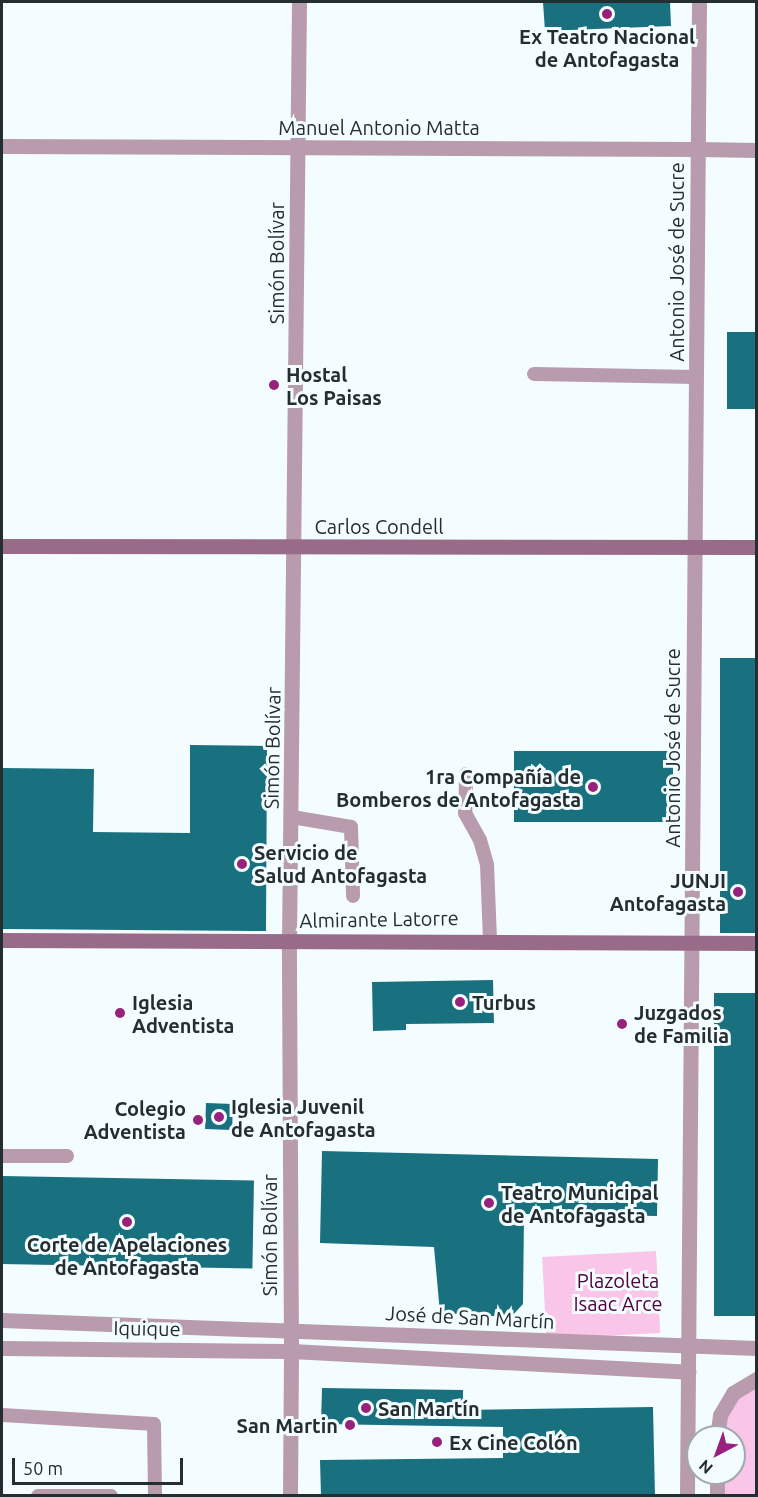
<!DOCTYPE html>
<html>
<head>
<meta charset="utf-8">
<style>
  body { margin:0 }
  #map { position:relative; width:758px; height:1497px; overflow:hidden; background:#f3fdff; font-family:Ubuntu,sans-serif }
  div>[style] { position:absolute }
  .green>* { inset:0; background:#f9c5e8; transform-origin:0 0 }
  .building>* { inset:0; background:#19707e; transform-origin:0 0 }
  .service>* { height:14px; margin:-7px; padding:0 7px; transform-origin:7px; border-radius:7px; background:#b99bae }
  .minor>* { height:15px; margin:-7.5px; padding:0 7.5px; transform-origin:7.5px; border-radius:7.5px; background:#b99bae }
  .tertiary>* { height:15px; margin:-7.5px; padding:0 7.5px; transform-origin:7.5px; border-radius:7.5px; background:#b99bae }
  .secondary>* { height:15px; margin:-7.5px; padding:0 7.5px; transform-origin:7.5px; border-radius:7.5px; background:#986c89 }
  .dots>* { width:16px; height:16px; translate:-50% -50%; box-sizing:border-box; border:3px solid #f3fdff; border-radius:50% }
  span { translate:-50% -50%; white-space:nowrap; text-align:center; line-height:1.15; -webkit-text-stroke:6px #f3fdff; paint-order:stroke }
  .poi-label { font-size:20px; color:#242e30; font-weight:700 }
  .left { translate:0 -50%; text-align:left }
  .right { translate:-100% -50%; text-align:right }
  .street-label { font-size:20px; color:#242e30 }
  .park-label { font-size:20px; color:#50003f }
  .frame { position:absolute; inset:0; border:3px solid #242e30; pointer-events:none }
  .north { position:absolute; left:686px; top:1425px; width:60px; height:60px; box-sizing:border-box; background:#f3fdff; border:2px solid #a0aaac; border-radius:50%; rotate:221deg; font-size:16px; font-weight:700; line-height:24px; text-align:center; color:#242e30 }
  .north::after { content:''; display:block; margin:auto; width:21px; height:27px; background:#98217d; clip-path:polygon(50% 0,100% 100%,50% 72%,0 100%) }
  .scale { position:absolute; left:12px; top:1458px; width:171px; height:27px; box-sizing:border-box; border:3px solid #242e30; border-top:0; padding-left:8px; font-size:18px; line-height:21px; white-space:nowrap; color:#242e30; -webkit-text-stroke:4px #f3fdff; paint-order:stroke }
</style>
</head>
<body>
<div id="map">
  <div class="green">
    <div style="left:656px;top:1251px;width:82px;height:114px;rotate:87deg"></div>
    <div style="clip-path:polygon(756px 1379px,756px 1495px,717px 1495px,717px 1473px,734px 1473px,734px 1437px,717px 1437px,720px 1415px)"></div>
  </div>
  <div class="building">
    <div style="clip-path:polygon(543px 2px,670px 2px,671px 26px,545px 31px)"></div>
    <div style="left:727px;top:332px;width:29px;height:77px"></div>
    <div style="left:720px;top:658px;width:36px;height:275px"></div>
    <div style="clip-path:polygon(190px 745px,267px 746px,266px 931px,2px 929px,2px 768px,94px 769px,93px 832px,190px 833px)"></div>
    <div style="left:514px;top:751px;width:159px;height:71px"></div>
    <div style="clip-path:polygon(493px 980px,494px 1023px,406px 1024px,406px 1030px,373px 1031px,372px 982px)"></div>
    <div style="left:714px;top:993px;width:42px;height:323px"></div>
    <div style="left:206px;top:1103px;width:27px;height:26px;rotate:2deg"></div>
    <div style="clip-path:polygon(322px 1151px,658px 1159px,657px 1216px,524px 1214px,523px 1304px,511px 1317px,440px 1313px,434px 1247px,320px 1243px)"></div>
    <div style="left:2px;top:1176px;width:252px;height:88px;rotate:1deg"></div>
    <div style="clip-path:polygon(322px 1388px,463px 1390px,463px 1410px,653px 1407px,655px 1496px,321px 1496px,320px 1460px,503px 1458px,503px 1427px,321px 1424px)"></div>
  </div>
  <div class="service">
    <div style="left:534px;top:374px;width:162px;rotate:1.1deg"></div>
    <div style="left:466px;top:774px;width:39px;rotate:91deg"></div>
    <div style="left:465px;top:813px;width:31px;rotate:61deg"></div>
    <div style="left:480px;top:840px;width:26px;rotate:74deg"></div>
    <div style="left:487px;top:865px;width:74px;rotate:87.7deg"></div>
    <div style="left:292px;top:817px;width:60px;rotate:9.6deg"></div>
    <div style="left:351px;top:827px;width:69px;rotate:88.3deg"></div>
    <div style="left:2px;top:1156px;width:65px"></div>
    <div style="left:2px;top:1415px;width:152px;rotate:3.4deg"></div>
    <div style="left:154px;top:1424px;width:72px;rotate:89.2deg"></div>
    <div style="left:38px;top:1496px;width:73px"></div>
  </div>
  <div class="minor">
    <div style="left:698px;top:149px;width:58px;rotate:1deg"></div>
    <div style="left:291px;top:1351px;width:410px;rotate:-90.3deg"></div>
    <div style="left:289px;top:941px;width:939px;rotate:-89.39deg"></div>
  </div>
  <div class="tertiary">
    <div style="left:2px;top:146px;width:696px;rotate:0.25deg"></div>
    <div style="left:2px;top:1320px;width:755px;rotate:2.13deg"></div>
    <div style="left:2px;top:1348px;width:289px;rotate:0.6deg"></div>
    <div style="left:291px;top:1351px;width:398px;rotate:3deg"></div>
    <div style="left:717px;top:1437px;width:22px;rotate:-82deg"></div>
    <div style="left:720px;top:1415px;width:26px;rotate:-59deg"></div>
    <div style="left:733px;top:1393px;width:27px;rotate:-31deg"></div>
    <div style="left:717px;top:1473px;width:23px;rotate:90deg"></div>
    <div style="left:290px;top:1496px;width:145px;rotate:-89.6deg"></div>
    <div style="left:687px;top:1496px;width:1494px;rotate:-89.54deg"></div>
  </div>
  <div class="secondary">
    <div style="left:2px;top:546px;width:754px;rotate:0.08deg"></div>
    <div style="left:2px;top:940px;width:754px;rotate:0.23deg"></div>
  </div>
  <div class="dots">
    <div style="left:607px;top:14px;background:#98217d"></div>
    <div style="left:274px;top:385px;background:#98217d"></div>
    <div style="left:593px;top:787px;background:#98217d"></div>
    <div style="left:242px;top:864px;background:#98217d"></div>
    <div style="left:738px;top:892px;background:#98217d"></div>
    <div style="left:460px;top:1002px;background:#98217d"></div>
    <div style="left:120px;top:1013px;background:#98217d"></div>
    <div style="left:622px;top:1024px;background:#98217d"></div>
    <div style="left:219px;top:1117px;background:#98217d"></div>
    <div style="left:198px;top:1120px;background:#98217d"></div>
    <div style="left:489px;top:1203px;background:#98217d"></div>
    <div style="left:127px;top:1222px;background:#98217d"></div>
    <div style="left:366px;top:1408px;background:#98217d"></div>
    <div style="left:350px;top:1425px;background:#98217d"></div>
    <div style="left:437px;top:1442px;background:#98217d"></div>
  </div>
  <div class="poi-label">
    <span style="left:607px;top:48px">Ex Teatro Nacional<br>de Antofagasta</span>
    <span class="left" style="left:286px;top:386px">Hostal<br>Los Paisas</span>
    <span class="right" style="left:581px;top:788px">1ra Compañía de<br>Bomberos de Antofagasta</span>
    <span class="left" style="left:254px;top:864px">Servicio de<br>Salud Antofagasta</span>
    <span class="right" style="left:726px;top:892px">JUNJI<br>Antofagasta</span>
    <span class="left" style="left:132px;top:1014px">Iglesia<br>Adventista</span>
    <span class="left" style="left:472px;top:1002px">Turbus</span>
    <span class="left" style="left:634px;top:1024px">Juzgados<br>de Familia</span>
    <span class="left" style="left:231px;top:1118px">Iglesia Juvenil<br>de Antofagasta</span>
    <span class="right" style="left:186px;top:1120px">Colegio<br>Adventista</span>
    <span class="left" style="left:501px;top:1204px">Teatro Municipal<br>de Antofagasta</span>
    <span style="left:127px;top:1256px">Corte de Apelaciones<br>de Antofagasta</span>
    <span class="left" style="left:378px;top:1408px">San Martín</span>
    <span class="right" style="left:338px;top:1425px">San Martin</span>
    <span class="left" style="left:449px;top:1442px">Ex Cine Colón</span>
  </div>
  <div class="street-label">
    <span style="left:379px;top:127px">Manuel Antonio Matta</span>
    <span style="left:676px;top:262px;rotate:-90deg">Antonio José de Sucre</span>
    <span style="left:276px;top:263px;rotate:-90deg">Simón Bolívar</span>
    <span style="left:379px;top:526px">Carlos Condell</span>
    <span style="left:272px;top:748px;rotate:-89deg">Simón Bolívar</span>
    <span style="left:672px;top:748px;rotate:-90deg">Antonio José de Sucre</span>
    <span style="left:379px;top:919px;rotate:-1deg">Almirante Latorre</span>
    <span style="left:269px;top:1235px;rotate:-90deg">Simón Bolívar</span>
    <span style="left:470px;top:1317px;rotate:3deg">José de San Martín</span>
    <span style="left:147px;top:1328px;rotate:1deg">Iquique</span>
  </div>
  <div class="park-label">
    <span style="left:618px;top:1292px">Plazoleta<br>Isaac Arce</span>
  </div>
  <div class="frame"></div>
  <div class="north">N</div>
  <div class="scale">50 m</div>
</div>
</body>
</html>
